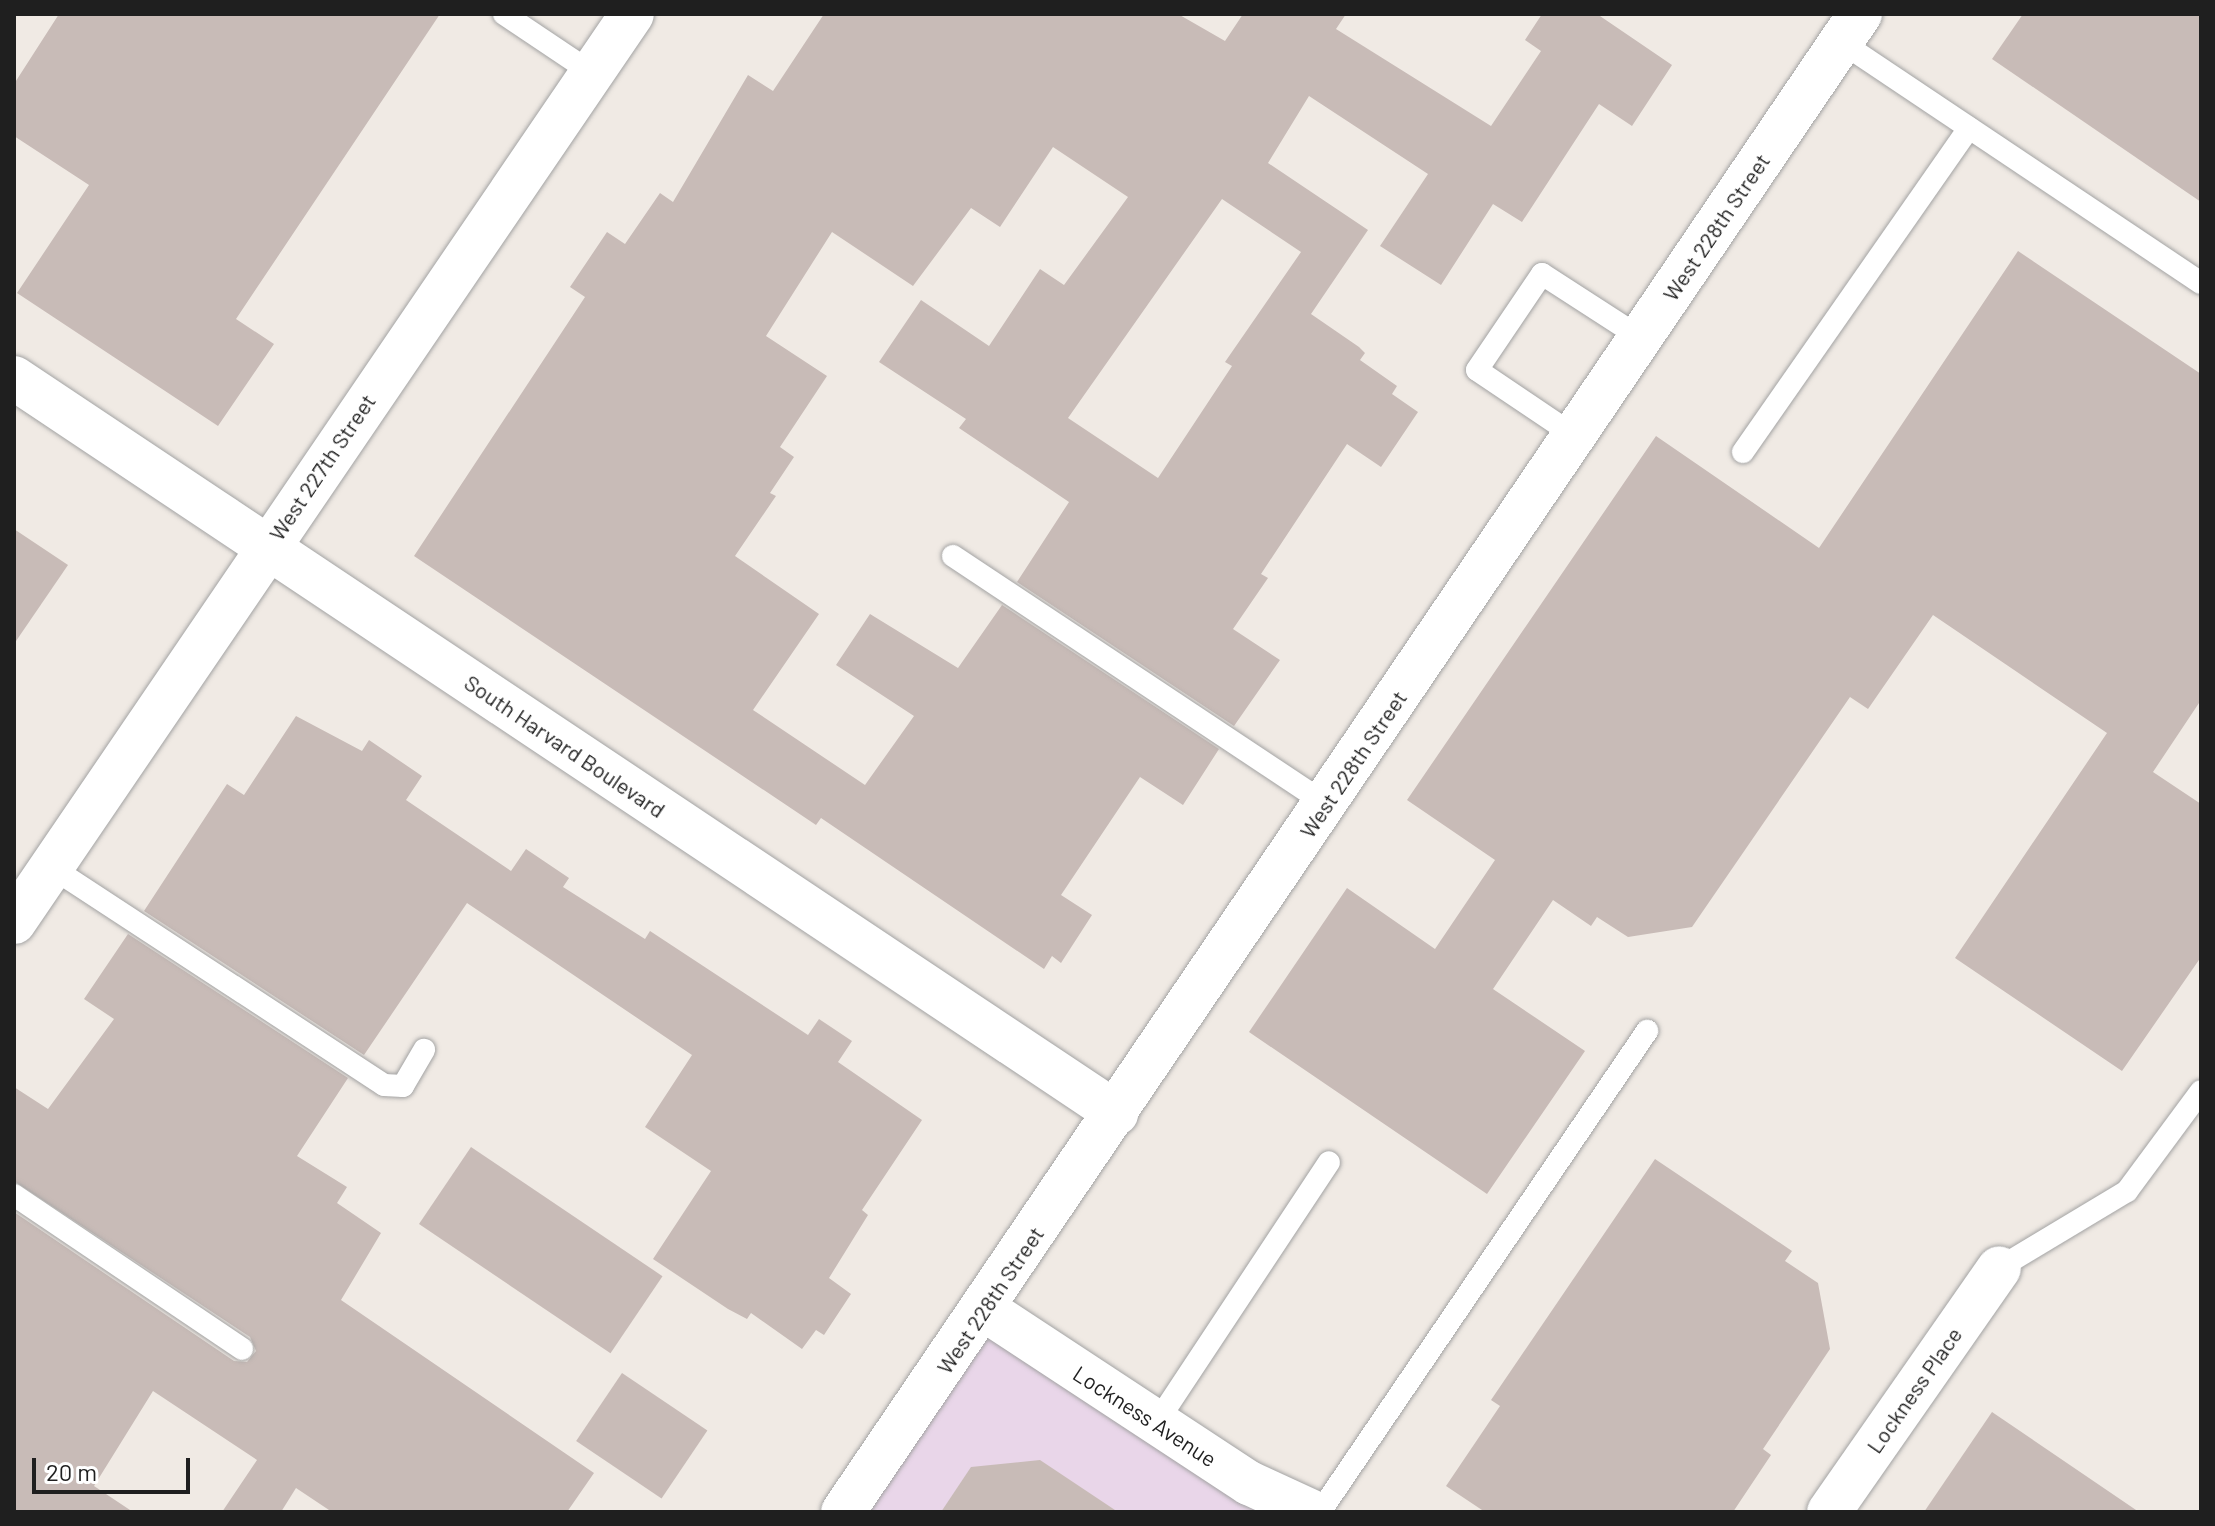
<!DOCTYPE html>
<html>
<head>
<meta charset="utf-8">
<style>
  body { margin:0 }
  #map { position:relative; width:2215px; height:1526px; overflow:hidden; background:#f0eae4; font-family:Barlow,sans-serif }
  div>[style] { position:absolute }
  .industrial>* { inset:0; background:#e9d6e9 }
  .building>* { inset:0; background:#c8bbb7; transform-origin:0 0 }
  .roads { filter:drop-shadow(0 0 2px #a3a3a3) drop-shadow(0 0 2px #a3a3a3) }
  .service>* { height:22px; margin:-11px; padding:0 11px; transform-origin:11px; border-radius:11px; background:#fff }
  .minor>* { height:44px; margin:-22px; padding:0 22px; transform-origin:22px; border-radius:22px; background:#fff }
  .tertiary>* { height:44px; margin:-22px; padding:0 22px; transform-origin:22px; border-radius:22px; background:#fff }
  span { translate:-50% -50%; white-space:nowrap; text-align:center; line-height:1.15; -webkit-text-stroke:8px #fff; paint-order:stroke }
  .street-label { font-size:22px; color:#1f1f1f }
  .frame { position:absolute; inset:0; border:16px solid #1f1f1f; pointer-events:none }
  .scale { position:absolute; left:32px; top:1458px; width:158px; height:36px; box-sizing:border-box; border:4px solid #1f1f1f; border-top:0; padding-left:10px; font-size:24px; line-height:28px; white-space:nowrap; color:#1f1f1f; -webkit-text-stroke:6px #fff; paint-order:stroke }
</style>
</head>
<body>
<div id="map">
  <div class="industrial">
    <div style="clip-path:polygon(987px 1317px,1300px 1512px,854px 1512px)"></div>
  </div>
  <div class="building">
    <div style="clip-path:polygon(59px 14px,440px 14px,236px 319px,274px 344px,218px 426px,17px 293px,89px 185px,14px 136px,14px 84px)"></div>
    <div style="clip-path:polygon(evenodd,824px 14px,1178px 14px,1225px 41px,1243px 14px,1346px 14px,1336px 29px,1491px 126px,1541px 51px,1525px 40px,1542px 14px,1597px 14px,1672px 65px,1632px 126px,1599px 104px,1522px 222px,1493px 204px,1441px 285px,1380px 246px,1428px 174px,1309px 96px,1268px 163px,1368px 230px,1311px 314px,1359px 347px,1365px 353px,1360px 360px,1397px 386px,1392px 394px,1418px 412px,1381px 467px,1347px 444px,1261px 574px,1268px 578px,1233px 629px,1280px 660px,1234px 726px,1017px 582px,1069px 502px,959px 428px,966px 419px,879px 362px,921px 300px,989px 346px,1040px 269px,1064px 285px,1128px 197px,1053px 147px,1000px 227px,971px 208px,913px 286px,832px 232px,766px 336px,827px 376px,780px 447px,794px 457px,770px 493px,776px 496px,735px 556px,819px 614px,753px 710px,865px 785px,914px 716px,836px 665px,870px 614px,958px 668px,1002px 605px,1219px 749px,1183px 805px,1140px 777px,1061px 895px,1092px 915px,1061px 963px,1052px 956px,1044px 969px,821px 818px,816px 825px,414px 556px,585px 297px,570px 287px,607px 232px,625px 244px,660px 193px,673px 202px,748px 75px,773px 91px,824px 14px,1222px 199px,1301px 252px,1225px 362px,1232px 366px,1158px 478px,1068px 418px,1222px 199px)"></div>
    <div style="clip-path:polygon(2023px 14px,2201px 14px,2201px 202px,1992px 59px)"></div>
    <div style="clip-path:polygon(2018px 251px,2201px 374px,2201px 700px,2153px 772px,2201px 804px,2201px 957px,2122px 1071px,1955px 958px,2107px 733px,1933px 615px,1868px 709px,1850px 697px,1692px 927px,1628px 937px,1597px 917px,1591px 926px,1553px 900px,1493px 989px,1585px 1051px,1487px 1194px,1249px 1032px,1347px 888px,1435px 949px,1495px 860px,1407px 800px,1656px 436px,1819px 548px)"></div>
    <div style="clip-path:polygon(14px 529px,68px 565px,14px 644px)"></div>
    <div style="clip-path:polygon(296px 716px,362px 751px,369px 740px,422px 776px,406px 800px,511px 871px,526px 849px,569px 878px,563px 887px,645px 939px,650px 931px,808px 1035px,819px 1019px,852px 1041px,838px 1062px,922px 1120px,862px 1210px,868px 1215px,829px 1278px,851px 1294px,824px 1335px,816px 1330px,802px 1349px,751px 1313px,747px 1319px,728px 1309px,653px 1259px,711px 1171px,645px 1127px,692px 1055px,467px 903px,364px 1055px,144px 911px,227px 784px,244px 795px)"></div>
    <div style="clip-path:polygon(128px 934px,348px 1078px,297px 1156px,347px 1187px,337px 1203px,381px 1233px,341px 1300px,594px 1473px,567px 1512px,332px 1512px,296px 1488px,281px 1512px,222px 1512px,257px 1460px,153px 1391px,94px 1486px,133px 1512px,14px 1512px,14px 1212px,234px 1361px,247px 1362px,256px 1351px,250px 1337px,14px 1181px,14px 1087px,48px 1109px,114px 1019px,84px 999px)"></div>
    <div style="left:471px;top:1147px;width:231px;height:93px;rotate:34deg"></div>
    <div style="clip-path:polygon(1655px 1159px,1792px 1251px,1785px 1261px,1818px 1283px,1830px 1349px,1763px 1449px,1771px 1455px,1733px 1512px,1485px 1512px,1446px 1486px,1500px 1406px,1491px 1400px)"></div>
    <div style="left:622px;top:1373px;width:103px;height:82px;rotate:34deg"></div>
    <div style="clip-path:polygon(1992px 1412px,2139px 1512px,1924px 1512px)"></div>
    <div style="clip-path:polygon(1040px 1460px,1118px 1512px,941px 1512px,971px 1467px)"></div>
  </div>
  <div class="roads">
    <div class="service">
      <div style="left:504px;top:14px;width:106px;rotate:33.8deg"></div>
      <div style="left:1841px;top:42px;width:433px;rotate:33.8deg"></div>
      <div style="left:1575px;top:436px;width:118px;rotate:-146deg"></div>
      <div style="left:1477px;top:370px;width:116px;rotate:-55.9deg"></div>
      <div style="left:1542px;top:274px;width:118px;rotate:32.9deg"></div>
      <div style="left:1743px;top:452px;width:395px;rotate:-55.1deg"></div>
      <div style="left:953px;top:556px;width:448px;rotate:33.6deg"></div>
      <div style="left:51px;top:867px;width:398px;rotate:33.2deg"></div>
      <div style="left:384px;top:1085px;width:19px;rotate:3deg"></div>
      <div style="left:403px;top:1086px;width:42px;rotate:-59.7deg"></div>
      <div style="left:14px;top:1195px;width:275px;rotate:34deg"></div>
      <div style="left:1999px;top:1268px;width:149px;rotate:-31deg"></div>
      <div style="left:2127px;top:1191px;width:124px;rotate:-53.5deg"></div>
      <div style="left:1155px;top:1425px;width:315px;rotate:-56.5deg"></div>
      <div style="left:1320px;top:1512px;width:582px;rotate:-55.79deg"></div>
    </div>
    <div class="minor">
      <div style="left:14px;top:378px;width:1325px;rotate:33.7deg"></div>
      <div style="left:14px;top:922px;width:1098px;rotate:-55.76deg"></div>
      <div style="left:984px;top:1309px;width:317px;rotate:33.3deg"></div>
      <div style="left:1249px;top:1483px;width:69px;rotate:24.7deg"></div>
      <div style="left:1829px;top:1512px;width:297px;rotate:-55.1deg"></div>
    </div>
    <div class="tertiary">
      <div style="left:843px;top:1512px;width:1811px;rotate:-55.83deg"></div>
    </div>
  </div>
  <div class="street-label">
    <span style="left:1716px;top:227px;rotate:-56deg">West 228th Street</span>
    <span style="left:322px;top:467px;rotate:-56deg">West 227th Street</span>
    <span style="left:565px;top:746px;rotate:34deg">South Harvard Boulevard</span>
    <span style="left:1353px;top:764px;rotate:-56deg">West 228th Street</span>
    <span style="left:990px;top:1300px;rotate:-56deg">West 228th Street</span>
    <span style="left:1914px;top:1390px;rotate:-55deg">Lockness Place</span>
    <span style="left:1145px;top:1416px;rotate:33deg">Lockness Avenue</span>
  </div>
  <div class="frame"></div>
  <div class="scale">20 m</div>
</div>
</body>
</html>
